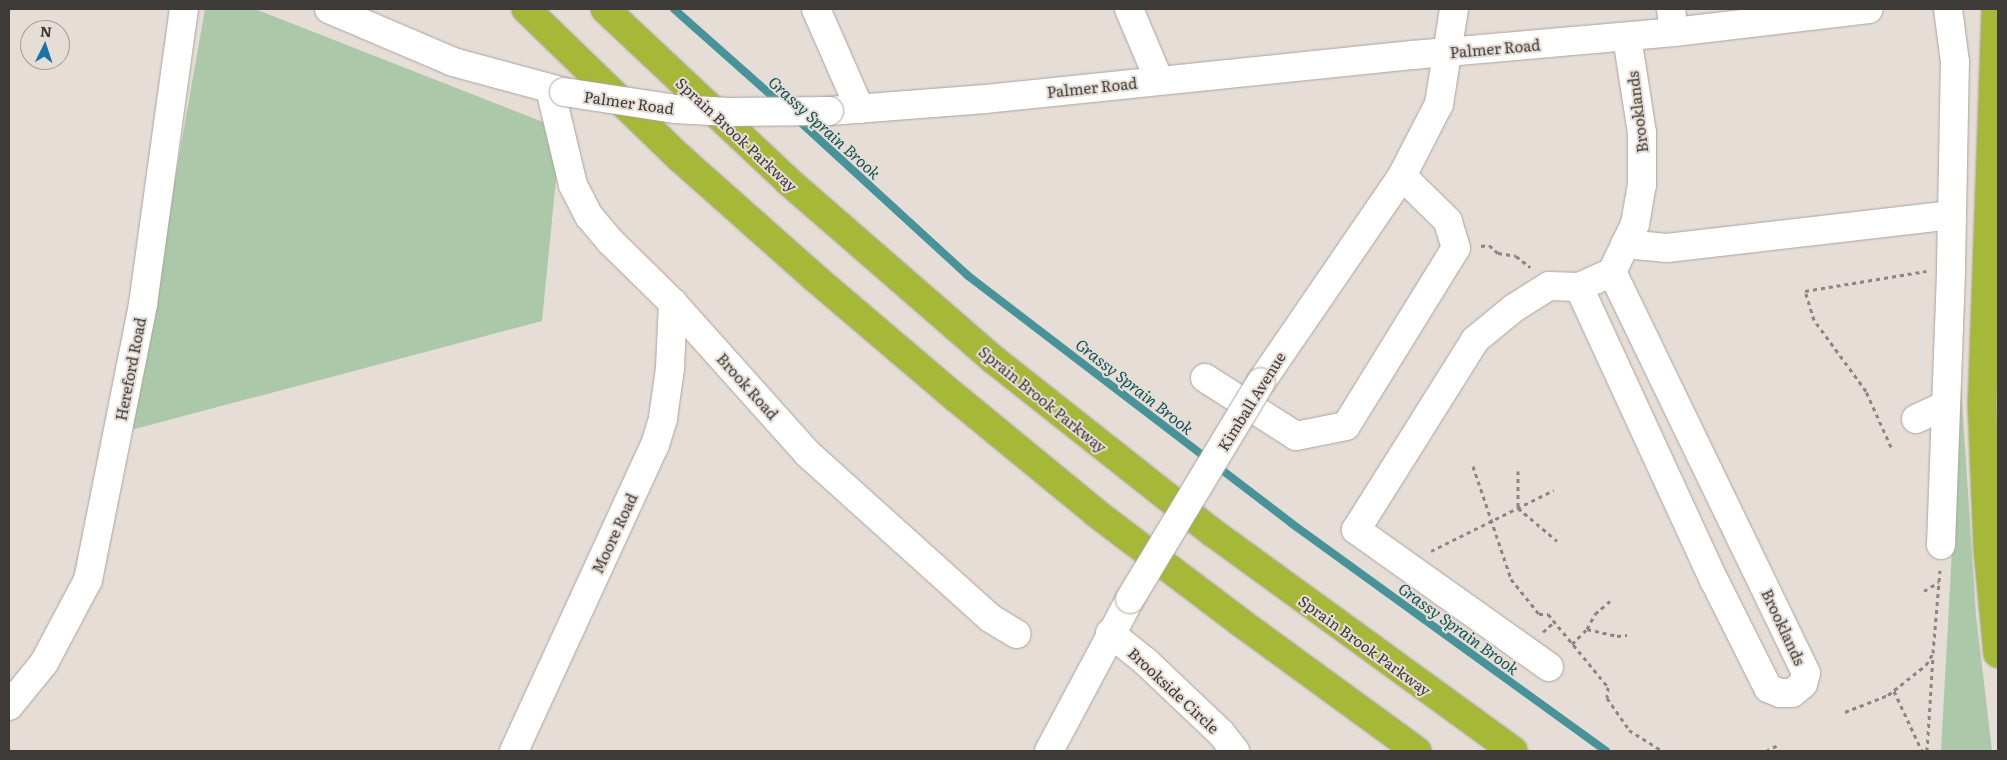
<!DOCTYPE html>
<html>
<head>
<meta charset="utf-8">
<style>
  body { margin:0 }
  #map { position:relative; width:2007px; height:760px; overflow:hidden; background:#e6ddd6; font-family:Literata,serif }
  div>[style] { position:absolute }
  .green>* { inset:0; background:#abc9a8 }
  .stream>* { height:8px; margin:-4px; padding:0 4px; transform-origin:4px; border-radius:4px; background:#479399 }
  .path>* { height:3px; margin-top:-1.5px; transform-origin:0; background:repeating-linear-gradient(90deg,#8c8681 0 4px,transparent 0 8px) }
  .roads { filter:drop-shadow(0 0 1px #aca49d) drop-shadow(0 0 1px #aca49d) }
  .minor>* { height:28px; margin:-14px; padding:0 14px; transform-origin:14px; border-radius:14px; background:#fff }
  .highway>* { height:28px; margin:-14px; padding:0 14px; transform-origin:14px; border-radius:14px; background:#a5b838 }
  .bridges { filter:drop-shadow(0 0 1px #aca49d) drop-shadow(0 0 1px #aca49d) }
  .minor-bridge>* { height:28px; margin:-14px; padding:0 14px; transform-origin:14px; border-radius:14px; background:#fff }
  span { translate:-50% -50%; white-space:nowrap; text-align:center; line-height:1.15; -webkit-text-stroke:4px #e6ddd6; paint-order:stroke }
  .street-label { font-size:15px; color:#3e3a37 }
  .water-label { font-size:16px; color:#105357; font-style:italic }
  .frame { position:absolute; inset:0; border:10px solid #3e3a37; pointer-events:none }
  .north { position:absolute; left:20px; top:20px; width:50px; height:50px; box-sizing:border-box; background:#e6ddd6; border:1px solid #a39c96; border-radius:50%; rotate:4deg; font-size:14px; font-weight:700; line-height:20px; text-align:center; color:#3e3a37 }
  .north::after { content:''; display:block; margin:auto; width:18px; height:22px; background:#1974a3; clip-path:polygon(50% 0,100% 100%,50% 72%,0 100%) }
</style>
</head>
<body>
<div id="map">
  <div class="green">
    <div style="clip-path:polygon(205px 9px,255px 9px,561px 129px,542px 321px,131px 430px)"></div>
    <div style="clip-path:polygon(1961px 385px,1976px 615px,1992px 751px,1941px 751px)"></div>
  </div>
  <div class="stream">
    <div style="left:674px;top:9px;width:143px;rotate:41.6deg"></div>
    <div style="left:797px;top:119px;width:231px;rotate:42.5deg"></div>
    <div style="left:967px;top:275px;width:408px;rotate:37.4deg"></div>
    <div style="left:1291px;top:523px;width:389px;rotate:35.9deg"></div>
  </div>
  <div class="path">
    <div style="left:1481px;top:246px;width:8px;rotate:-7deg"></div>
    <div style="left:1489px;top:245px;width:12px;rotate:42deg"></div>
    <div style="left:1498px;top:253px;width:18px;rotate:9deg"></div>
    <div style="left:1516px;top:256px;width:18px;rotate:38deg"></div>
    <div style="left:1891px;top:447px;width:61px;rotate:-114.1deg"></div>
    <div style="left:1866px;top:391px;width:88px;rotate:-126.2deg"></div>
    <div style="left:1814px;top:320px;width:30px;rotate:-107deg"></div>
    <div style="left:1805px;top:291px;width:123px;rotate:-9.4deg"></div>
    <div style="left:1473px;top:466px;width:119px;rotate:71.4deg"></div>
    <div style="left:1511px;top:579px;width:45px;rotate:51.3deg"></div>
    <div style="left:1539px;top:614px;width:9px"></div>
    <div style="left:1548px;top:614px;width:94px;rotate:50.6deg"></div>
    <div style="left:1608px;top:687px;width:11px;rotate:95deg"></div>
    <div style="left:1607px;top:698px;width:39px;rotate:55deg"></div>
    <div style="left:1629px;top:730px;width:40px;rotate:32deg"></div>
    <div style="left:1518px;top:471px;width:37px;rotate:90deg"></div>
    <div style="left:1518px;top:508px;width:51px;rotate:40.2deg"></div>
    <div style="left:1431px;top:551px;width:137px;rotate:-26.4deg"></div>
    <div style="left:1924px;top:591px;width:17px;rotate:-31deg"></div>
    <div style="left:1587px;top:629px;width:31px;rotate:13deg"></div>
    <div style="left:1617px;top:636px;width:10px;rotate:-6deg"></div>
    <div style="left:1543px;top:632px;width:15px;rotate:-42deg"></div>
    <div style="left:1572px;top:644px;width:21px;rotate:-45deg"></div>
    <div style="left:1587px;top:629px;width:17px;rotate:-62deg"></div>
    <div style="left:1595px;top:614px;width:20px;rotate:-41deg"></div>
    <div style="left:1894px;top:691px;width:66px;rotate:65deg"></div>
    <div style="left:1845px;top:712px;width:46px;rotate:-21.6deg"></div>
    <div style="left:1888px;top:695px;width:48px;rotate:-38.3deg"></div>
    <div style="left:1926px;top:665px;width:14px;rotate:-60deg"></div>
    <div style="left:1933px;top:653px;width:83px;rotate:-85.2deg"></div>
    <div style="left:1766px;top:751px;width:13px;rotate:-27deg"></div>
    <div style="left:1927px;top:751px;width:96px;rotate:-86.4deg"></div>
  </div>
  <div class="roads">
    <div class="minor">
      <div style="left:329px;top:9px;width:135px;rotate:23.1deg"></div>
      <div style="left:453px;top:62px;width:115px;rotate:15.1deg"></div>
      <div style="left:816px;top:9px;width:109px;rotate:66.3deg"></div>
      <div style="left:1129px;top:9px;width:77px;rotate:67.1deg"></div>
      <div style="left:1671px;top:9px;width:23px;rotate:83deg"></div>
      <div style="left:550px;top:89px;width:99px;rotate:76.5deg"></div>
      <div style="left:573px;top:185px;width:35px;rotate:63deg"></div>
      <div style="left:589px;top:216px;width:33px;rotate:50deg"></div>
      <div style="left:610px;top:241px;width:88px;rotate:44.5deg"></div>
      <div style="left:673px;top:303px;width:201px;rotate:48.2deg"></div>
      <div style="left:807px;top:453px;width:246px;rotate:42deg"></div>
      <div style="left:990px;top:618px;width:31px;rotate:31deg"></div>
      <div style="left:829px;top:111px;width:157px;rotate:-4.4deg"></div>
      <div style="left:986px;top:99px;width:429px;rotate:-5.9deg"></div>
      <div style="left:1413px;top:55px;width:262px;rotate:-5deg"></div>
      <div style="left:1674px;top:32px;width:196px;rotate:-6.7deg"></div>
      <div style="left:1625px;top:244px;width:42px;rotate:5.4deg"></div>
      <div style="left:1667px;top:248px;width:287px;rotate:-6.6deg"></div>
      <div style="left:1579px;top:287px;width:323px;rotate:65.3deg"></div>
      <div style="left:1714px;top:580px;width:121px;rotate:63.4deg"></div>
      <div style="left:1768px;top:688px;width:13px;rotate:23deg"></div>
      <div style="left:1780px;top:693px;width:12px"></div>
      <div style="left:1792px;top:693px;width:14px;rotate:-39deg"></div>
      <div style="left:1803px;top:684px;width:11px;rotate:-75deg"></div>
      <div style="left:1806px;top:673px;width:445px;rotate:-115.8deg"></div>
      <div style="left:1205px;top:378px;width:108px;rotate:32.5deg"></div>
      <div style="left:1296px;top:436px;width:51px;rotate:-11.3deg"></div>
      <div style="left:1346px;top:426px;width:209px;rotate:-58.3deg"></div>
      <div style="left:1456px;top:248px;width:28px;rotate:-107deg"></div>
      <div style="left:1448px;top:221px;width:64px;rotate:-135.6deg"></div>
      <div style="left:1261px;top:382px;width:250px;rotate:-55.6deg"></div>
      <div style="left:1402px;top:176px;width:81px;rotate:-62.8deg"></div>
      <div style="left:1439px;top:104px;width:96px;rotate:-81deg"></div>
      <div style="left:1916px;top:419px;width:33px;rotate:-25deg"></div>
      <div style="left:1941px;top:545px;width:278px;rotate:-87.9deg"></div>
      <div style="left:1951px;top:267px;width:205px;rotate:-88.9deg"></div>
      <div style="left:1955px;top:62px;width:53px;rotate:-97.5deg"></div>
      <div style="left:1110px;top:633px;width:45px;rotate:38.7deg"></div>
      <div style="left:1145px;top:661px;width:105px;rotate:43.5deg"></div>
      <div style="left:1221px;top:733px;width:23px;rotate:52deg"></div>
      <div style="left:1549px;top:667px;width:237px;rotate:-144.6deg"></div>
      <div style="left:1356px;top:530px;width:224px;rotate:-57.9deg"></div>
      <div style="left:1475px;top:340px;width:50px;rotate:-39.4deg"></div>
      <div style="left:1514px;top:308px;width:41px;rotate:-32.2deg"></div>
      <div style="left:1549px;top:286px;width:30px;rotate:2deg"></div>
      <div style="left:1579px;top:287px;width:36px;rotate:-24deg"></div>
      <div style="left:1612px;top:272px;width:53px;rotate:-64.4deg"></div>
      <div style="left:1635px;top:224px;width:40px;rotate:-80deg"></div>
      <div style="left:1642px;top:185px;width:52px;rotate:-90deg"></div>
      <div style="left:1642px;top:133px;width:97px;rotate:-98.9deg"></div>
      <div style="left:9px;top:706px;width:55px;rotate:-50.9deg"></div>
      <div style="left:44px;top:663px;width:94px;rotate:-62.1deg"></div>
      <div style="left:88px;top:580px;width:281px;rotate:-78.7deg"></div>
      <div style="left:143px;top:304px;width:298px;rotate:-82.1deg"></div>
      <div style="left:514px;top:751px;width:337px;rotate:-65.3deg"></div>
      <div style="left:655px;top:445px;width:28px;rotate:-73deg"></div>
      <div style="left:663px;top:418px;width:50px;rotate:-82deg"></div>
      <div style="left:670px;top:368px;width:65px;rotate:-87.4deg"></div>
      <div style="left:1049px;top:751px;width:172px;rotate:-61.9deg"></div>
    </div>
    <div class="highway">
      <div style="left:526px;top:9px;width:214px;rotate:44.1deg"></div>
      <div style="left:680px;top:158px;width:181px;rotate:41.6deg"></div>
      <div style="left:815px;top:278px;width:184px;rotate:40.4deg"></div>
      <div style="left:955px;top:397px;width:183px;rotate:39.4deg"></div>
      <div style="left:1096px;top:513px;width:181px;rotate:37.1deg"></div>
      <div style="left:1240px;top:622px;width:219px;rotate:36.1deg"></div>
      <div style="left:605px;top:9px;width:251px;rotate:43.2deg"></div>
      <div style="left:788px;top:181px;width:273px;rotate:41deg"></div>
      <div style="left:994px;top:360px;width:278px;rotate:38.3deg"></div>
      <div style="left:1212px;top:532px;width:372px;rotate:36deg"></div>
      <div style="left:1996px;top:9px;width:393px;rotate:92deg"></div>
      <div style="left:1982px;top:402px;width:149px;rotate:87.7deg"></div>
      <div style="left:1988px;top:551px;width:103px;rotate:84.5deg"></div>
    </div>
  </div>
  <div class="bridges">
    <div class="minor-bridge">
      <div style="left:564px;top:92px;width:112px;rotate:8.7deg"></div>
      <div style="left:675px;top:109px;width:54px;rotate:3.2deg"></div>
      <div style="left:729px;top:112px;width:100px;rotate:-0.6deg"></div>
      <div style="left:1130px;top:599px;width:253px;rotate:-58.9deg"></div>
    </div>
  </div>
  <div class="street-label">
    <span style="left:1495px;top:48px;rotate:-5deg">Palmer Road</span>
    <span style="left:1092px;top:87px;rotate:-6deg">Palmer Road</span>
    <span style="left:629px;top:102px;rotate:8deg">Palmer Road</span>
    <span style="left:1637px;top:112px;rotate:-97deg">Brooklands</span>
    <span style="left:737px;top:134px;rotate:43deg">Sprain Brook Parkway</span>
    <span style="left:130px;top:369px;rotate:-79deg">Hereford Road</span>
    <span style="left:748px;top:386px;rotate:48deg">Brook Road</span>
    <span style="left:1043px;top:399px;rotate:39deg">Sprain Brook Parkway</span>
    <span style="left:1251px;top:401px;rotate:-58deg">Kimball Avenue</span>
    <span style="left:614px;top:533px;rotate:-65deg">Moore Road</span>
    <span style="left:1784px;top:627px;rotate:65deg">Brooklands</span>
    <span style="left:1365px;top:645px;rotate:36deg">Sprain Brook Parkway</span>
    <span style="left:1174px;top:690px;rotate:43deg">Brookside Circle</span>
  </div>
  <div class="water-label">
    <span style="left:825px;top:127px;rotate:42deg">Grassy Sprain Brook</span>
    <span style="left:1135px;top:386px;rotate:38deg">Grassy Sprain Brook</span>
    <span style="left:1459px;top:628px;rotate:36deg">Grassy Sprain Brook</span>
  </div>
  <div class="frame"></div>
  <div class="north">N</div>
</div>
</body>
</html>
